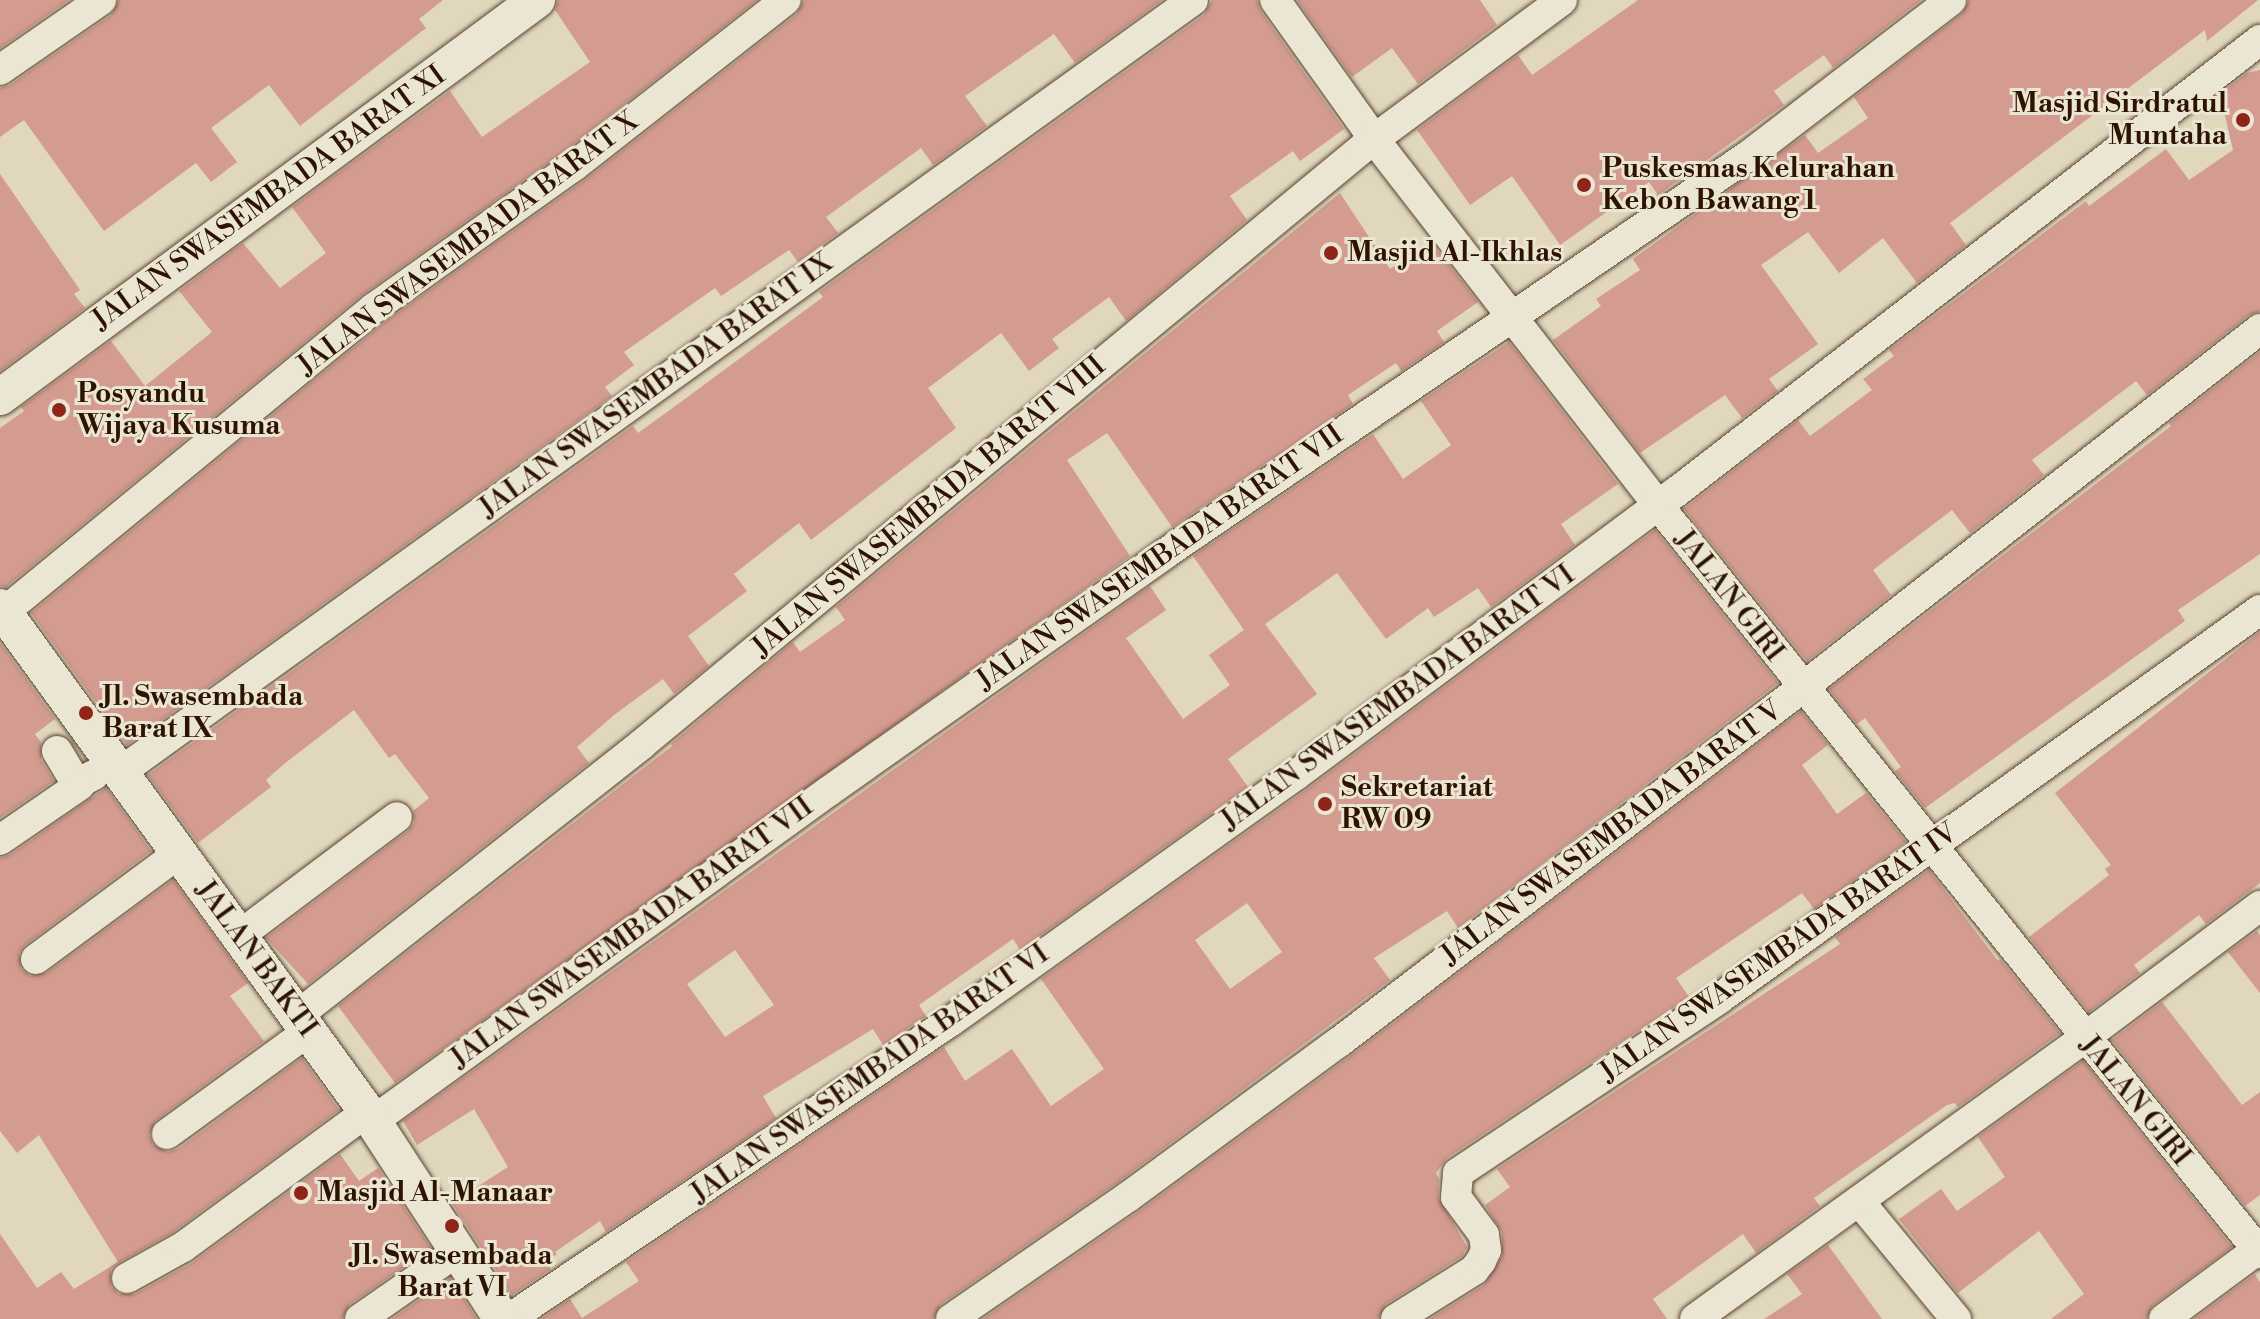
<!DOCTYPE html>
<html>
<head>
<meta charset="utf-8">
<style>
  body { margin:0 }
  #map { position:relative; width:2260px; height:1319px; overflow:hidden; background:#e0d7bd; font-family:"Libre Bodoni",serif }
  div>[style] { position:absolute }
  .building>* { inset:0; background:#d49b90 }
  .roads { filter:drop-shadow(0 0 2px #5b4430) drop-shadow(0 0 2px #5b4430) }
  .minor>* { height:30px; margin:-15px; padding:0 15px; transform-origin:15px; border-radius:15px; background:#ebe5d4 }
  .tertiary>* { height:36px; margin:-18px; padding:0 18px; transform-origin:18px; border-radius:18px; background:#ebe5d4 }
  .dots>* { width:22px; height:22px; translate:-50% -50%; box-sizing:border-box; border:4px solid #ebe5d4; border-radius:50% }
  span { translate:-50% -50%; white-space:nowrap; text-align:center; line-height:1.15; -webkit-text-stroke:6px #ebe5d4; paint-order:stroke }
  .poi-label { font-size:28px; color:#2f1301; font-weight:700 }
  .right { translate:-100% -50%; text-align:right }
  .left { translate:0 -50%; text-align:left }
  .street-label { font-size:28px; color:#2f1301 }
</style>
</head>
<body>
<div id="map">
  <div class="building">
    <div style="clip-path:polygon(0 0,69px 0,0 48px)"></div>
    <div style="clip-path:polygon(119px 0,443px 0,419px 19px,426px 28px,300px 126px,269px 85px,211px 128px,237px 162px,211px 182px,196px 163px,104px 231px,24px 120px,0 137px,0 88px,10px 85px,111px 15px)"></div>
    <div style="clip-path:polygon(558px 0,757px 0,563px 152px,363px 294px,6px 587px,0 586px,0 428px,24px 411px,21px 407px,111px 341px,145px 386px,212px 332px,179px 291px,243px 243px,280px 288px,326px 253px,292px 207px,450px 91px,482px 137px,590px 62px,555px 10px)"></div>
    <div style="clip-path:polygon(804px 0,1162px 0,1075px 63px,1054px 34px,965px 96px,987px 126px,933px 165px,921px 148px,826px 217px,838px 233px,798px 262px,789px 250px,721px 296px,715px 288px,624px 352px,634px 365px,605px 387px,612px 396px,127px 745px,31px 613px,385px 322px,585px 180px,797px 14px)"></div>
    <div style="clip-path:polygon(1212px 0,1257px 0,1260px 10px,1344px 129px,1300px 161px,1293px 151px,1230px 196px,1247px 220px,1126px 321px,1109px 297px,1052px 339px,1059px 348px,1029px 371px,1001px 333px,928px 388px,956px 428px,811px 540px,799px 523px,734px 574px,747px 591px,688px 636px,709px 666px,674px 694px,663px 679px,614px 715px,577px 747px,589px 763px,308px 984px,266px 938px,408px 831px,414px 823px,413px 811px,429px 798px,395px 754px,389px 758px,354px 710px,284px 764px,266px 780px,271px 787px,198px 843px,148px 775px,633px 426px,638px 433px,674px 407px,823px 297px,819px 292px,1204px 15px)"></div>
    <div style="clip-path:polygon(1297px 0,1480px 0,1497px 25px,1418px 84px,1392px 48px,1352px 77px)"></div>
    <div style="clip-path:polygon(1638px 0,1921px 0,1833px 68px,1824px 55px,1774px 91px,1784px 105px,1658px 195px,1649px 182px,1560px 245px,1512px 176px,1470px 205px,1417px 130px,1518px 55px,1532px 75px)"></div>
    <div style="clip-path:polygon(1969px 0,2258px 0,2207px 41px,2205px 30px,1950px 223px,1966px 245px,1917px 283px,1883px 238px,1839px 273px,1808px 232px,1761px 265px,1818px 344px,1769px 379px,1778px 391px,1742px 418px,1725px 395px,1640px 453px,1553px 340px,1601px 306px,1596px 299px,1640px 270px,1633px 259px,1805px 135px,1818px 153px,1868px 118px,1854px 97px,1962px 14px)"></div>
    <div style="clip-path:polygon(2260px 70px,2260px 311px,2249px 315px,2147px 395px,2136px 381px,2082px 422px,2032px 460px,2044px 475px,1970px 533px,1952px 510px,1873px 570px,1891px 595px,1807px 661px,1684px 509px,1798px 420px,1810px 436px,1872px 390px,1863px 379px,1894px 356px,1889px 350px,2086px 201px,2089px 206px,2166px 149px,2189px 180px,2233px 150px,2220px 94px,2247px 73px)"></div>
    <div style="clip-path:polygon(0 174px,80px 290px,74px 294px,85px 308px,0 371px)"></div>
    <div style="clip-path:polygon(1340px 193px,1390px 269px,1431px 242px,1478px 302px,1437px 331px,1444px 342px,1401px 371px,1396px 363px,1348px 395px,1353px 404px,1172px 527px,1107px 433px,1067px 460px,1130px 556px,395px 1083px,338px 1006px,672px 746px,671px 744px,793px 642px,800px 652px,845px 620px,836px 607px)"></div>
    <div style="clip-path:polygon(evenodd,1509px 342px,1618px 484px,1561px 524px,1575px 545px,1491px 607px,1478px 588px,1434px 617px,1428px 608px,1386px 639px,1337px 573px,1265px 624px,1317px 694px,1228px 759px,1248px 787px,1020px 950px,1013px 939px,919px 1005px,926px 1016px,883px 1045px,873px 1029px,763px 1096px,776px 1118px,606px 1232px,600px 1221px,555px 1252px,557px 1254px,546px 1261px,551px 1269px,512px 1295px,452px 1203px,508px 1167px,474px 1109px,417px 1145px,403px 1121px,1150px 586px,1166px 610px,1126px 638px,1183px 719px,1230px 685px,1209px 655px,1244px 630px,1193px 556px,1373px 434px,1403px 479px,1451px 445px,1421px 401px,1509px 342px,735px 950px,774px 1005px,725px 1037px,687px 984px,735px 950px)"></div>
    <div style="clip-path:polygon(2260px 352px,2260px 554px,2178px 610px,2185px 621px,1925px 808px,1895px 771px,1901px 767px,1865px 718px,1857px 724px,1829px 689px,2171px 426px,2169px 423px)"></div>
    <div style="clip-path:polygon(evenodd,1655px 530px,1778px 683px,1458px 928px,1447px 911px,1374px 958px,1390px 980px,1118px 1182px,941px 1304px,933px 1319px,541px 1319px,570px 1299px,582px 1318px,639px 1281px,626px 1262px,944px 1047px,965px 1081px,1012px 1049px,1051px 1106px,1104px 1069px,1041px 979px,1306px 790px,1655px 530px,1247px 903px,1282px 952px,1230px 989px,1195px 940px,1247px 903px)"></div>
    <div style="clip-path:polygon(2260px 632px,2260px 883px,2206px 924px,2199px 915px,2134px 965px,2140px 973px,2089px 1012px,2029px 937px,2109px 875px,2105px 869px,2111px 865px,2055px 793px)"></div>
    <div style="clip-path:polygon(0 643px,55px 719px,35px 734px,41px 742px,41px 760px,54px 781px,0 818px)"></div>
    <div style="clip-path:polygon(1801px 711px,1828px 745px,1802px 765px,1837px 814px,1866px 793px,1906px 842px,1814px 909px,1802px 893px,1676px 978px,1689px 997px,1447px 1158px,1436px 1173px,1439px 1179px,1438px 1197px,1467px 1247px,1462px 1256px,1386px 1304px,1378px 1319px,983px 1319px,1138px 1212px,1349px 1057px)"></div>
    <div style="clip-path:polygon(106px 788px,151px 851px,25px 945px,19px 953px,21px 969px,30px 976px,47px 973px,173px 880px,248px 983px,230px 996px,264px 1041px,156px 1120px,149px 1135px,153px 1145px,168px 1152px,178px 1149px,302px 1058px,339px 1110px,173px 1232px,118px 1263px,111px 1269px,111px 1286px,118px 1294px,135px 1294px,192px 1263px,340px 1154px,359px 1181px,378px 1168px,431px 1248px,350px 1304px,342px 1319px,0 1319px,0 1234px,37px 1288px,61px 1272px,74px 1289px,118px 1262px,39px 1135px,17px 1153px,0 1131px,0 858px,10px 855px)"></div>
    <div style="clip-path:polygon(1929px 870px,1998px 961px,2000px 959px,2060px 1033px,1958px 1107px,1955px 1103px,1947px 1105px,1814px 1198px,1820px 1206px,1756px 1253px,1743px 1234px,1653px 1299px,1667px 1319px,1430px 1319px,1484px 1285px,1502px 1257px,1502px 1232px,1485px 1205px,1510px 1187px,1497px 1169px,1840px 944px,1835px 937px)"></div>
    <div style="clip-path:polygon(2257px 931px,2260px 935px,2260px 993px,2228px 952px)"></div>
    <div style="clip-path:polygon(2162px 1002px,2242px 1105px,2260px 1092px,2260px 1195px,2245px 1206px,2112px 1040px)"></div>
    <div style="clip-path:polygon(2083px 1061px,2232px 1247px,2153px 1305px,2146px 1319px,2051px 1319px,2084px 1294px,2039px 1231px,1958px 1293px,1899px 1219px,1941px 1189px,1957px 1211px,2005px 1177px,1978px 1137px)"></div>
    <div style="clip-path:polygon(1828px 1245px,1882px 1319px,1764px 1319px,1802px 1294px,1787px 1274px)"></div>
    <div style="clip-path:polygon(2255px 1274px,2260px 1282px,2260px 1319px,2194px 1319px)"></div>
    <div style="clip-path:polygon(450px 1278px,477px 1319px,392px 1319px)"></div>
  </div>
  <div class="roads">
    <div class="minor">
      <div style="left:1275px;top:0;width:171px;rotate:54.5deg"></div>
      <div style="left:1374px;top:139px;width:462px;rotate:52.2deg"></div>
      <div style="left:1657px;top:504px;width:962px;rotate:51.16deg"></div>
      <div style="left:0;top:70px;width:123px;rotate:-34.7deg"></div>
      <div style="left:4px;top:612px;width:479px;rotate:-39.4deg"></div>
      <div style="left:374px;top:308px;width:245px;rotate:-35.4deg"></div>
      <div style="left:574px;top:166px;width:269px;rotate:-38.1deg"></div>
      <div style="left:57px;top:751px;width:39px;rotate:59deg"></div>
      <div style="left:77px;top:784px;width:19px;rotate:-28deg"></div>
      <div style="left:119px;top:773px;width:1323px;rotate:-35.74deg"></div>
      <div style="left:0;top:840px;width:97px;rotate:-34.5deg"></div>
      <div style="left:240px;top:935px;width:196px;rotate:-36.9deg"></div>
      <div style="left:36px;top:959px;width:178px;rotate:-36.5deg"></div>
      <div style="left:298px;top:1015px;width:438px;rotate:-38.2deg"></div>
      <div style="left:642px;top:744px;width:938px;rotate:-39.59deg"></div>
      <div style="left:1365px;top:146px;width:245px;rotate:-36.5deg"></div>
      <div style="left:373px;top:1121px;width:563px;rotate:-35.89deg"></div>
      <div style="left:829px;top:791px;width:413px;rotate:-35.2deg"></div>
      <div style="left:1166px;top:553px;width:705px;rotate:-34.3deg"></div>
      <div style="left:1748px;top:156px;width:256px;rotate:-37.5deg"></div>
      <div style="left:167px;top:1134px;width:175px;rotate:-36deg"></div>
      <div style="left:1859px;top:1201px;width:153px;rotate:50.6deg"></div>
      <div style="left:127px;top:1278px;width:64px;rotate:-29deg"></div>
      <div style="left:183px;top:1247px;width:228px;rotate:-36.3deg"></div>
      <div style="left:360px;top:1319px;width:119px;rotate:-34.8deg"></div>
      <div style="left:509px;top:1319px;width:533px;rotate:-33.99deg"></div>
      <div style="left:951px;top:1021px;width:424px;rotate:-35.5deg"></div>
      <div style="left:1296px;top:775px;width:472px;rotate:-36.7deg"></div>
      <div style="left:1675px;top:493px;width:740px;rotate:-37.75deg"></div>
      <div style="left:951px;top:1319px;width:215px;rotate:-34.6deg"></div>
      <div style="left:1128px;top:1197px;width:260px;rotate:-36.3deg"></div>
      <div style="left:1338px;top:1043px;width:584px;rotate:-37.42deg"></div>
      <div style="left:1802px;top:688px;width:582px;rotate:-38.09deg"></div>
      <div style="left:1396px;top:1319px;width:92px;rotate:-32.1deg"></div>
      <div style="left:1474px;top:1270px;width:11px;rotate:-52deg"></div>
      <div style="left:1481px;top:1261px;width:12px;rotate:-66deg"></div>
      <div style="left:1486px;top:1250px;width:15px;rotate:-98deg"></div>
      <div style="left:1484px;top:1235px;width:47px;rotate:-126.4deg"></div>
      <div style="left:1456px;top:1197px;width:24px;rotate:-85deg"></div>
      <div style="left:1458px;top:1173px;width:315px;rotate:-33.7deg"></div>
      <div style="left:1720px;top:998px;width:665px;rotate:-35.7deg"></div>
      <div style="left:1695px;top:1319px;width:480px;rotate:-35.8deg"></div>
      <div style="left:2084px;top:1038px;width:220px;rotate:-36.9deg"></div>
      <div style="left:2164px;top:1319px;width:119px;rotate:-36.5deg"></div>
    </div>
    <div class="tertiary">
      <div style="left:0;top:397px;width:668px;rotate:-36.48deg"></div>
      <div style="left:0;top:607px;width:624px;rotate:53.99deg"></div>
      <div style="left:367px;top:1112px;width:247px;rotate:56.9deg"></div>
    </div>
  </div>
  <div class="dots">
    <div style="left:2243px;top:120px;background:#8f2418"></div>
    <div style="left:1584px;top:185px;background:#8f2418"></div>
    <div style="left:1331px;top:253px;background:#8f2418"></div>
    <div style="left:59px;top:410px;background:#8f2418"></div>
    <div style="left:86px;top:713px;background:#8f2418"></div>
    <div style="left:1325px;top:804px;background:#8f2418"></div>
    <div style="left:301px;top:1193px;background:#8f2418"></div>
    <div style="left:452px;top:1226px;background:#8f2418"></div>
  </div>
  <div class="poi-label">
    <span class="right" style="left:2227px;top:120px">Masjid Sirdratul<br>Muntaha</span>
    <span class="left" style="left:1602px;top:185px">Puskesmas Kelurahan<br>Kebon Bawang 1</span>
    <span class="left" style="left:1347px;top:253px">Masjid Al-Ikhlas</span>
    <span class="left" style="left:77px;top:410px">Posyandu<br>Wijaya Kusuma</span>
    <span class="left" style="left:102px;top:713px">Jl. Swasembada<br>Barat IX</span>
    <span class="left" style="left:1341px;top:804px">Sekretariat<br>RW 09</span>
    <span class="left" style="left:317px;top:1193px">Masjid Al-Manaar</span>
    <span style="left:452px;top:1272px">Jl. Swasembada<br>Barat VI</span>
  </div>
  <div class="street-label">
    <span style="left:269px;top:198px;rotate:-36deg">JALAN SWASEMBADA BARAT XI</span>
    <span style="left:468px;top:244px;rotate:-37deg">JALAN SWASEMBADA BARAT X</span>
    <span style="left:656px;top:386px;rotate:-36deg">JALAN SWASEMBADA BARAT IX</span>
    <span style="left:929px;top:507px;rotate:-40deg">JALAN SWASEMBADA BARAT VIII</span>
    <span style="left:1160px;top:558px;rotate:-35deg">JALAN SWASEMBADA BARAT VII</span>
    <span style="left:1729px;top:596px;rotate:52deg">JALAN GIRI</span>
    <span style="left:1398px;top:698px;rotate:-36deg">JALAN SWASEMBADA BARAT VI</span>
    <span style="left:1612px;top:833px;rotate:-37deg">JALAN SWASEMBADA BARAT V</span>
    <span style="left:632px;top:933px;rotate:-36deg">JALAN SWASEMBADA BARAT VII</span>
    <span style="left:1779px;top:953px;rotate:-35deg">JALAN SWASEMBADA BARAT IV</span>
    <span style="left:256px;top:959px;rotate:54deg">JALAN BAKTI</span>
    <span style="left:870px;top:1074px;rotate:-35deg">JALAN SWASEMBADA BARAT VI</span>
    <span style="left:2135px;top:1101px;rotate:51deg">JALAN GIRI</span>
  </div>
</div>
</body>
</html>
